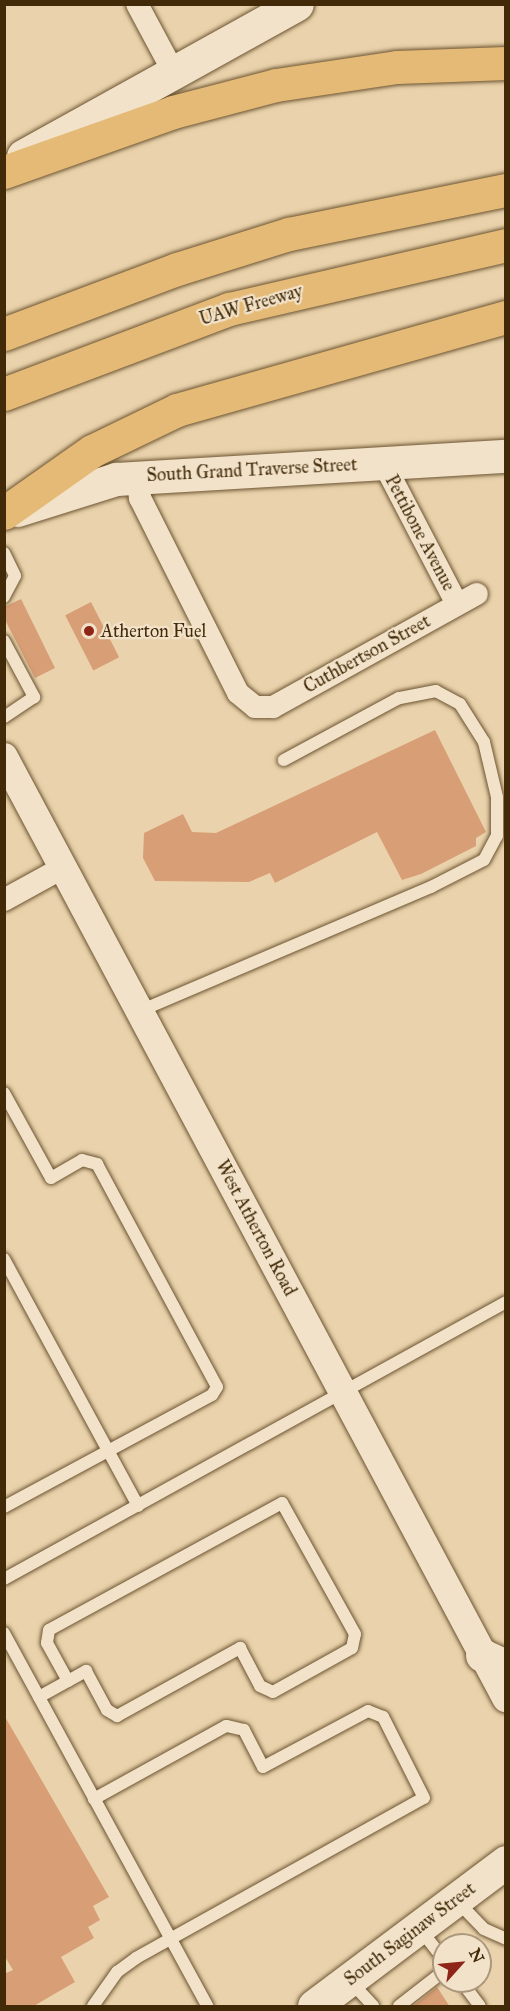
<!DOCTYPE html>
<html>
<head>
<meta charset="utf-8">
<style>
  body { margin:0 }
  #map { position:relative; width:510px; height:2011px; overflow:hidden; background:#ead3ac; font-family:"IM FELL Great Primer",serif }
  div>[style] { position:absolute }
  .building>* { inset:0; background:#d89e76; transform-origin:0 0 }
  .roads { filter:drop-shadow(0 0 2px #6c5431) drop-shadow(0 0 2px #6c5431) }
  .service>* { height:12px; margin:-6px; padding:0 6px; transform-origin:6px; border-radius:6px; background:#f1e2c9 }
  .minor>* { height:22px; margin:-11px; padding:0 11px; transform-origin:11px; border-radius:11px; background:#f1e2c9 }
  .tertiary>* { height:28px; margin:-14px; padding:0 14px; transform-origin:14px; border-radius:14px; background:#f1e2c9 }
  .secondary>* { height:33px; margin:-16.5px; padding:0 16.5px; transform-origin:16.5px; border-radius:16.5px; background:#f1e2c9 }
  .motorway>* { height:33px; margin:-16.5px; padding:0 16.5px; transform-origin:16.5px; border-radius:16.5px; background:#e5ba76 }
  .dots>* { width:16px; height:16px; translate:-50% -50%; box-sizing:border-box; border:3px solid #f1e2c9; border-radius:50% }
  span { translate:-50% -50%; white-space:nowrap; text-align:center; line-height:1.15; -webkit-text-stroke:4.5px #f1e2c9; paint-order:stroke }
  .street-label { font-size:18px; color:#422a08 }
  .poi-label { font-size:18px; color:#422a08 }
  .left { translate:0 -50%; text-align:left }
  .frame { position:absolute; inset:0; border:6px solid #422a08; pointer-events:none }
  .north { position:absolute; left:432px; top:1933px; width:60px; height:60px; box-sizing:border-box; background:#f1e2c9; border:2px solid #ab987c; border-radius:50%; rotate:63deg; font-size:16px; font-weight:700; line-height:24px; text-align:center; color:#422a08 }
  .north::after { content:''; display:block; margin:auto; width:21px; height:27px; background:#8f2418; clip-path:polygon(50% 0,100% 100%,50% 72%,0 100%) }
</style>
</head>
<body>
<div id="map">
  <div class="building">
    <div style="clip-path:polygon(21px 599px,55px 668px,35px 678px,4px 618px,4px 607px)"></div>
    <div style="left:91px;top:602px;width:62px;height:29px;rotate:63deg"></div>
    <div style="clip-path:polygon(435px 730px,486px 832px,476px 838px,476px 846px,421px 874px,402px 880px,377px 832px,275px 883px,270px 873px,249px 882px,155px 881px,143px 858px,144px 833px,183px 814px,192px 832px,216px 833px)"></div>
    <div style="clip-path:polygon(4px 1715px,109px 1897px,93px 1906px,100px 1920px,88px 1927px,94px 1938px,61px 1957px,75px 1982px,32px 2007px,4px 2007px,4px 1974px,13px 1970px,4px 1955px)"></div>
    <div style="clip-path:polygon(437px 1987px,450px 2007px,412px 2007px)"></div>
  </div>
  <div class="roads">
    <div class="service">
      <div style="left:4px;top:553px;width:25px;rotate:64deg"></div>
      <div style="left:15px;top:576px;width:24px;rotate:118deg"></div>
      <div style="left:4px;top:641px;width:64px;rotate:61.8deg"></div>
      <div style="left:34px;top:697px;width:36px;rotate:146deg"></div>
      <div style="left:140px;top:1011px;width:316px;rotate:-23.1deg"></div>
      <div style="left:431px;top:887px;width:59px;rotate:-27deg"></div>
      <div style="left:484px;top:860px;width:27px;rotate:-62deg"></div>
      <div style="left:497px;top:836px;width:39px;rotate:-90deg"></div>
      <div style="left:497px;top:797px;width:57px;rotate:-103.3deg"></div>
      <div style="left:484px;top:742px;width:45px;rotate:-122.3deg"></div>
      <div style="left:460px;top:704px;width:27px;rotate:-152deg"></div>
      <div style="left:436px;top:691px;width:38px;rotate:169deg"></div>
      <div style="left:399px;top:698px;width:131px;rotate:151.7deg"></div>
      <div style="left:4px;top:1093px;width:97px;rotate:61.1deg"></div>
      <div style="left:51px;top:1178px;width:36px;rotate:-30deg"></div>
      <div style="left:82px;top:1160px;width:16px;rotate:15deg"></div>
      <div style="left:97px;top:1164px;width:253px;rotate:61.7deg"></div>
      <div style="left:217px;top:1387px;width:9px;rotate:122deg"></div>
      <div style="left:212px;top:1395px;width:236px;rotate:151.7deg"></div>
      <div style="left:4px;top:1259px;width:281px;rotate:61.5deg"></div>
      <div style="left:4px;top:1579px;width:573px;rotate:-28.89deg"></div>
      <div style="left:4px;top:1633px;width:425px;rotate:61.4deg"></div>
      <div style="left:39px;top:1697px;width:33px;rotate:-29deg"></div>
      <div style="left:68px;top:1681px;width:21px;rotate:-29deg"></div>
      <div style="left:86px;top:1671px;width:44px;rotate:61.7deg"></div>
      <div style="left:107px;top:1710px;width:12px;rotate:31deg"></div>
      <div style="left:117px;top:1716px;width:141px;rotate:-28.9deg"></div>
      <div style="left:240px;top:1648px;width:43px;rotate:62.2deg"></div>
      <div style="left:260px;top:1686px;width:14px;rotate:25deg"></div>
      <div style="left:273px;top:1692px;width:90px;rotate:-29.1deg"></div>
      <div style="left:352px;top:1648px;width:14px;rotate:-78deg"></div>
      <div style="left:355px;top:1634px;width:150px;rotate:-119.1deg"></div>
      <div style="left:282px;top:1503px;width:265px;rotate:151.4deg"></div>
      <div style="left:49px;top:1630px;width:13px;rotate:99deg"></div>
      <div style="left:47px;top:1643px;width:43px;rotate:61.1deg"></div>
      <div style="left:456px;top:1900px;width:40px;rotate:46deg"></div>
      <div style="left:484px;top:1929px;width:24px;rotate:24deg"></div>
      <div style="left:420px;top:1929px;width:39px;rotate:52deg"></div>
      <div style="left:350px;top:1981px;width:34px;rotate:47deg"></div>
      <div style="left:461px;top:1981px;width:31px;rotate:53deg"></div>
      <div style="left:93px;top:2006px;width:42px;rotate:-54.8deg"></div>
      <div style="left:117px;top:1972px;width:24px;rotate:-36deg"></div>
      <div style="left:136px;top:1958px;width:329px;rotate:-29.1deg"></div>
      <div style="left:424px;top:1798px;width:91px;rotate:-116.8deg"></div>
      <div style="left:383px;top:1717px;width:16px;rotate:-158deg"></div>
      <div style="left:368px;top:1711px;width:119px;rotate:151.9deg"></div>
      <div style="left:263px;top:1767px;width:42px;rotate:-117.2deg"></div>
      <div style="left:244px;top:1730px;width:18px;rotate:-167deg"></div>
      <div style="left:226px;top:1726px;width:151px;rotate:151.1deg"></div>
      <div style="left:399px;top:2006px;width:57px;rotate:-37.9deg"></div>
    </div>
    <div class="minor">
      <div style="left:137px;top:4px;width:76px;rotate:61.8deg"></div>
      <div style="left:383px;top:462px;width:160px;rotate:62.5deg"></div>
      <div style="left:138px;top:476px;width:22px;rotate:85deg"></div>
      <div style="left:140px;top:498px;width:218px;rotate:63.3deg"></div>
      <div style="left:238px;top:693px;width:22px;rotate:39deg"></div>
      <div style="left:255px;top:707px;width:18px"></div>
      <div style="left:273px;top:707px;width:233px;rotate:-29deg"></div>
      <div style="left:4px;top:900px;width:68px;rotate:-28.8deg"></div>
    </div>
    <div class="tertiary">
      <div style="left:4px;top:757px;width:1067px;rotate:61.92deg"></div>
    </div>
    <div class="secondary">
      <div style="left:23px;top:156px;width:313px;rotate:-29deg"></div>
      <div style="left:17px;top:510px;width:104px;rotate:-17.4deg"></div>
      <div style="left:116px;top:479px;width:391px;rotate:-3.4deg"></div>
      <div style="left:482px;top:1655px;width:26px;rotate:25deg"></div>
      <div style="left:314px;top:2006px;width:240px;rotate:-36.9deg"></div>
    </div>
    <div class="motorway">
      <div style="left:4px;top:172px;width:179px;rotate:-19.5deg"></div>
      <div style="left:173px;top:112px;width:106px;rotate:-14.7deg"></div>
      <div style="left:276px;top:85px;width:122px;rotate:-8.5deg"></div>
      <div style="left:397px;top:67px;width:109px;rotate:-2.1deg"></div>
      <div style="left:4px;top:334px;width:185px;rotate:-20.6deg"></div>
      <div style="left:177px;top:269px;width:117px;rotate:-17.4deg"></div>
      <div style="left:289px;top:234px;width:221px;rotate:-11.5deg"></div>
      <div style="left:4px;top:394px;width:241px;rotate:-20.7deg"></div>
      <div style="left:229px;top:309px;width:284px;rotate:-13deg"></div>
      <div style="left:4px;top:513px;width:108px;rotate:-35.2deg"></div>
      <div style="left:92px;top:451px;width:94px;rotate:-25.8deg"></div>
      <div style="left:177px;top:410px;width:342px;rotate:-15.8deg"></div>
    </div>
  </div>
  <div class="dots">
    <div style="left:89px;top:631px;background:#8f2418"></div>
  </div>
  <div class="street-label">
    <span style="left:251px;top:305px;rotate:-16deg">UAW Freeway</span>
    <span style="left:252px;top:470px;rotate:-3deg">South Grand Traverse Street</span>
    <span style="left:420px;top:533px;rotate:62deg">Pettibone Avenue</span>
    <span style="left:367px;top:654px;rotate:-29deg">Cuthbertson Street</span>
    <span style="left:256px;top:1228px;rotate:62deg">West Atherton Road</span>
    <span style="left:410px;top:1934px;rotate:-37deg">South Saginaw Street</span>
  </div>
  <div class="poi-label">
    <span class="left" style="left:101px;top:631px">Atherton Fuel</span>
  </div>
  <div class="frame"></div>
  <div class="north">N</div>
</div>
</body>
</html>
